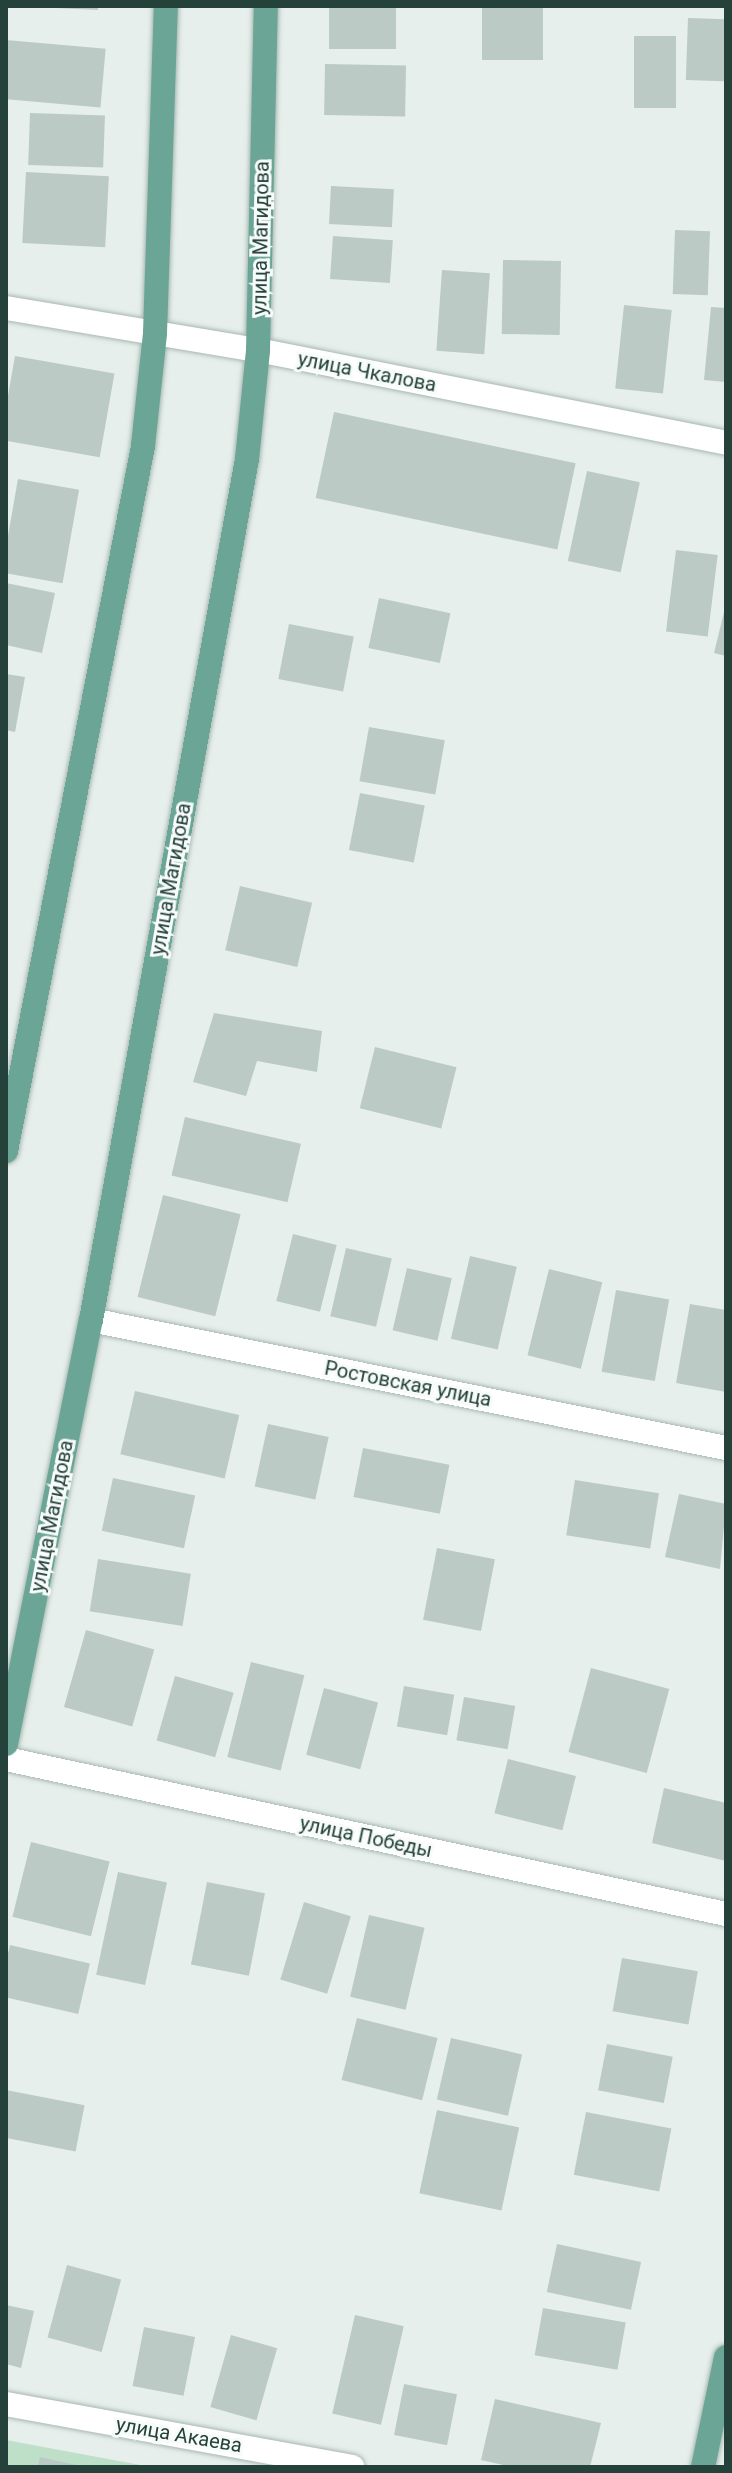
<!DOCTYPE html>
<html>
<head>
<meta charset="utf-8">
<style>
  body { margin:0 }
  #map { position:relative; width:732px; height:2473px; overflow:hidden; background:#e6efeb; font-family:Roboto,sans-serif }
  div>[style] { position:absolute }
  .green>* { inset:0; background:#bfe0c8 }
  .building>* { inset:0; background:#bbcac4; transform-origin:0 0 }
  .roads { filter:drop-shadow(0 0 2px #a8b8b2) drop-shadow(0 0 2px #a8b8b2) }
  .minor>* { height:24px; margin:-12px; padding:0 12px; transform-origin:12px; border-radius:12px; background:#fff }
  .major>* { height:24px; margin:-12px; padding:0 12px; transform-origin:12px; border-radius:12px; background:#6aa596 }
  span { translate:-50% -50%; white-space:nowrap; text-align:center; line-height:1.15; -webkit-text-stroke:6px #f7fbf9; paint-order:stroke }
  .street-label { font-size:20px; color:#24423a }
  .frame { position:absolute; inset:0; border:8px solid #24423a; pointer-events:none }
</style>
</head>
<body>
<div id="map">
  <div class="green">
    <div style="clip-path:polygon(6px 2440px,151px 2467px,6px 2467px)"></div>
  </div>
  <div class="building">
    <div style="clip-path:polygon(55px 6px,98px 6px,98px 10px,55px 8px)"></div>
    <div style="left:329px;top:6px;width:67px;height:43px"></div>
    <div style="left:482px;top:6px;width:61px;height:54px"></div>
    <div style="left:688px;top:18px;width:38px;height:62px;rotate:2deg"></div>
    <div style="left:634px;top:36px;width:42px;height:72px"></div>
    <div style="left:6px;top:40px;width:100px;height:59px;rotate:5deg"></div>
    <div style="left:325px;top:64px;width:81px;height:51px;rotate:1deg"></div>
    <div style="left:30px;top:113px;width:75px;height:52px;rotate:2deg"></div>
    <div style="left:26px;top:172px;width:83px;height:71px;rotate:3deg"></div>
    <div style="left:331px;top:186px;width:63px;height:38px;rotate:3deg"></div>
    <div style="left:675px;top:230px;width:35px;height:64px;rotate:2deg"></div>
    <div style="left:333px;top:236px;width:60px;height:43px;rotate:4deg"></div>
    <div style="left:503px;top:260px;width:58px;height:74px;rotate:1deg"></div>
    <div style="left:442px;top:270px;width:48px;height:81px;rotate:4deg"></div>
    <div style="left:624px;top:305px;width:48px;height:84px;rotate:6deg"></div>
    <div style="clip-path:polygon(711px 307px,726px 308px,726px 382px,704px 380px)"></div>
    <div style="left:15px;top:356px;width:101px;height:85px;rotate:10deg"></div>
    <div style="left:334px;top:412px;width:247px;height:88px;rotate:12deg"></div>
    <div style="left:587px;top:471px;width:54px;height:92px;rotate:12deg"></div>
    <div style="left:18px;top:479px;width:62px;height:95px;rotate:10deg"></div>
    <div style="left:676px;top:550px;width:42px;height:82px;rotate:7deg"></div>
    <div style="clip-path:polygon(6px 583px,55px 593px,42px 653px,6px 645px)"></div>
    <div style="left:379px;top:598px;width:73px;height:51px;rotate:12deg"></div>
    <div style="clip-path:polygon(726px 604px,726px 656px,714px 653px)"></div>
    <div style="left:289px;top:624px;width:66px;height:56px;rotate:11deg"></div>
    <div style="clip-path:polygon(6px 674px,25px 677px,15px 732px,6px 730px)"></div>
    <div style="left:369px;top:727px;width:77px;height:55px;rotate:10deg"></div>
    <div style="left:360px;top:793px;width:66px;height:58px;rotate:11deg"></div>
    <div style="left:240px;top:886px;width:74px;height:66px;rotate:13deg"></div>
    <div style="clip-path:polygon(214px 1013px,322px 1031px,317px 1072px,257px 1061px,246px 1096px,193px 1082px)"></div>
    <div style="left:375px;top:1047px;width:84px;height:63px;rotate:14deg"></div>
    <div style="left:185px;top:1117px;width:119px;height:60px;rotate:13deg"></div>
    <div style="left:163px;top:1195px;width:80px;height:105px;rotate:14deg"></div>
    <div style="left:293px;top:1234px;width:45px;height:69px;rotate:14deg"></div>
    <div style="left:346px;top:1248px;width:47px;height:70px;rotate:13deg"></div>
    <div style="left:470px;top:1256px;width:48px;height:85px;rotate:13deg"></div>
    <div style="left:407px;top:1268px;width:46px;height:64px;rotate:13deg"></div>
    <div style="left:549px;top:1269px;width:55px;height:89px;rotate:14deg"></div>
    <div style="left:616px;top:1290px;width:54px;height:83px;rotate:10deg"></div>
    <div style="clip-path:polygon(690px 1304px,726px 1310px,726px 1392px,676px 1383px)"></div>
    <div style="left:135px;top:1391px;width:107px;height:65px;rotate:13deg"></div>
    <div style="left:268px;top:1424px;width:62px;height:64px;rotate:12deg"></div>
    <div style="left:363px;top:1448px;width:88px;height:50px;rotate:11deg"></div>
    <div style="left:113px;top:1478px;width:84px;height:54px;rotate:12deg"></div>
    <div style="left:575px;top:1480px;width:85px;height:56px;rotate:9deg"></div>
    <div style="clip-path:polygon(679px 1494px,726px 1504px,720px 1569px,665px 1557px)"></div>
    <div style="left:437px;top:1548px;width:59px;height:73px;rotate:11deg"></div>
    <div style="left:98px;top:1559px;width:94px;height:53px;rotate:9deg"></div>
    <div style="left:86px;top:1630px;width:71px;height:80px;rotate:16deg"></div>
    <div style="left:251px;top:1662px;width:55px;height:98px;rotate:14deg"></div>
    <div style="left:591px;top:1668px;width:81px;height:87px;rotate:15deg"></div>
    <div style="left:175px;top:1676px;width:61px;height:67px;rotate:16deg"></div>
    <div style="left:404px;top:1686px;width:51px;height:41px;rotate:10deg"></div>
    <div style="left:324px;top:1688px;width:56px;height:69px;rotate:15deg"></div>
    <div style="left:464px;top:1697px;width:52px;height:44px;rotate:10deg"></div>
    <div style="left:508px;top:1759px;width:70px;height:56px;rotate:14deg"></div>
    <div style="clip-path:polygon(664px 1788px,726px 1803px,726px 1861px,652px 1843px)"></div>
    <div style="left:31px;top:1842px;width:81px;height:77px;rotate:14deg"></div>
    <div style="left:118px;top:1872px;width:50px;height:105px;rotate:12deg"></div>
    <div style="left:207px;top:1882px;width:59px;height:84px;rotate:11deg"></div>
    <div style="left:304px;top:1902px;width:49px;height:81px;rotate:17deg"></div>
    <div style="left:369px;top:1915px;width:57px;height:84px;rotate:13deg"></div>
    <div style="left:10px;top:1945px;width:82px;height:52px;rotate:13deg"></div>
    <div style="left:622px;top:1958px;width:77px;height:54px;rotate:10deg"></div>
    <div style="left:357px;top:2018px;width:83px;height:64px;rotate:14deg"></div>
    <div style="left:451px;top:2038px;width:73px;height:63px;rotate:13deg"></div>
    <div style="left:607px;top:2044px;width:67px;height:47px;rotate:11deg"></div>
    <div style="left:6px;top:2090px;width:80px;height:47px;rotate:11deg"></div>
    <div style="left:437px;top:2110px;width:84px;height:85px;rotate:12deg"></div>
    <div style="left:586px;top:2112px;width:87px;height:64px;rotate:11deg"></div>
    <div style="left:557px;top:2244px;width:86px;height:49px;rotate:12deg"></div>
    <div style="left:67px;top:2265px;width:56px;height:75px;rotate:15deg"></div>
    <div style="clip-path:polygon(6px 2305px,34px 2311px,21px 2368px,6px 2364px)"></div>
    <div style="left:543px;top:2308px;width:84px;height:48px;rotate:10deg"></div>
    <div style="left:355px;top:2315px;width:50px;height:101px;rotate:13deg"></div>
    <div style="left:144px;top:2327px;width:52px;height:60px;rotate:11deg"></div>
    <div style="left:231px;top:2335px;width:48px;height:75px;rotate:16deg"></div>
    <div style="left:404px;top:2384px;width:54px;height:52px;rotate:11deg"></div>
    <div style="clip-path:polygon(495px 2399px,601px 2423px,590px 2467px,512px 2467px,481px 2460px)"></div>
    <div style="clip-path:polygon(40px 2457px,81px 2466px,81px 2467px,38px 2467px)"></div>
  </div>
  <div class="roads">
    <div class="minor">
      <div style="left:6px;top:308px;width:255px;rotate:9.5deg"></div>
      <div style="left:258px;top:350px;width:477px;rotate:11.2deg"></div>
      <div style="left:91px;top:1320px;width:648px;rotate:11.4deg"></div>
      <div style="left:6px;top:1759px;width:736px;rotate:12.15deg"></div>
      <div style="left:6px;top:2404px;width:352px;rotate:10.3deg"></div>
    </div>
    <div class="major">
      <div style="left:6px;top:1151px;width:718px;rotate:-79deg"></div>
      <div style="left:143px;top:446px;width:114px;rotate:-83.9deg"></div>
      <div style="left:155px;top:333px;width:327px;rotate:-88.1deg"></div>
      <div style="left:6px;top:1744px;width:432px;rotate:-78.7deg"></div>
      <div style="left:91px;top:1320px;width:875px;rotate:-79.73deg"></div>
      <div style="left:247px;top:459px;width:110px;rotate:-84.2deg"></div>
      <div style="left:258px;top:350px;width:344px;rotate:-88.7deg"></div>
      <div style="left:703px;top:2467px;width:112px;rotate:-78.2deg"></div>
    </div>
  </div>
  <div class="street-label">
    <span style="left:261px;top:238px;rotate:-89deg">улица Магидова</span>
    <span style="left:367px;top:372px;rotate:11deg">улица Чкалова</span>
    <span style="left:171px;top:879px;rotate:-80deg">улица Магидова</span>
    <span style="left:408px;top:1384px;rotate:11deg">Ростовская улица</span>
    <span style="left:52px;top:1516px;rotate:-79deg">улица Магидова</span>
    <span style="left:366px;top:1837px;rotate:12deg">улица Победы</span>
    <span style="left:179px;top:2435px;rotate:10deg">улица Акаева</span>
  </div>
  <div class="frame"></div>
</div>
</body>
</html>
